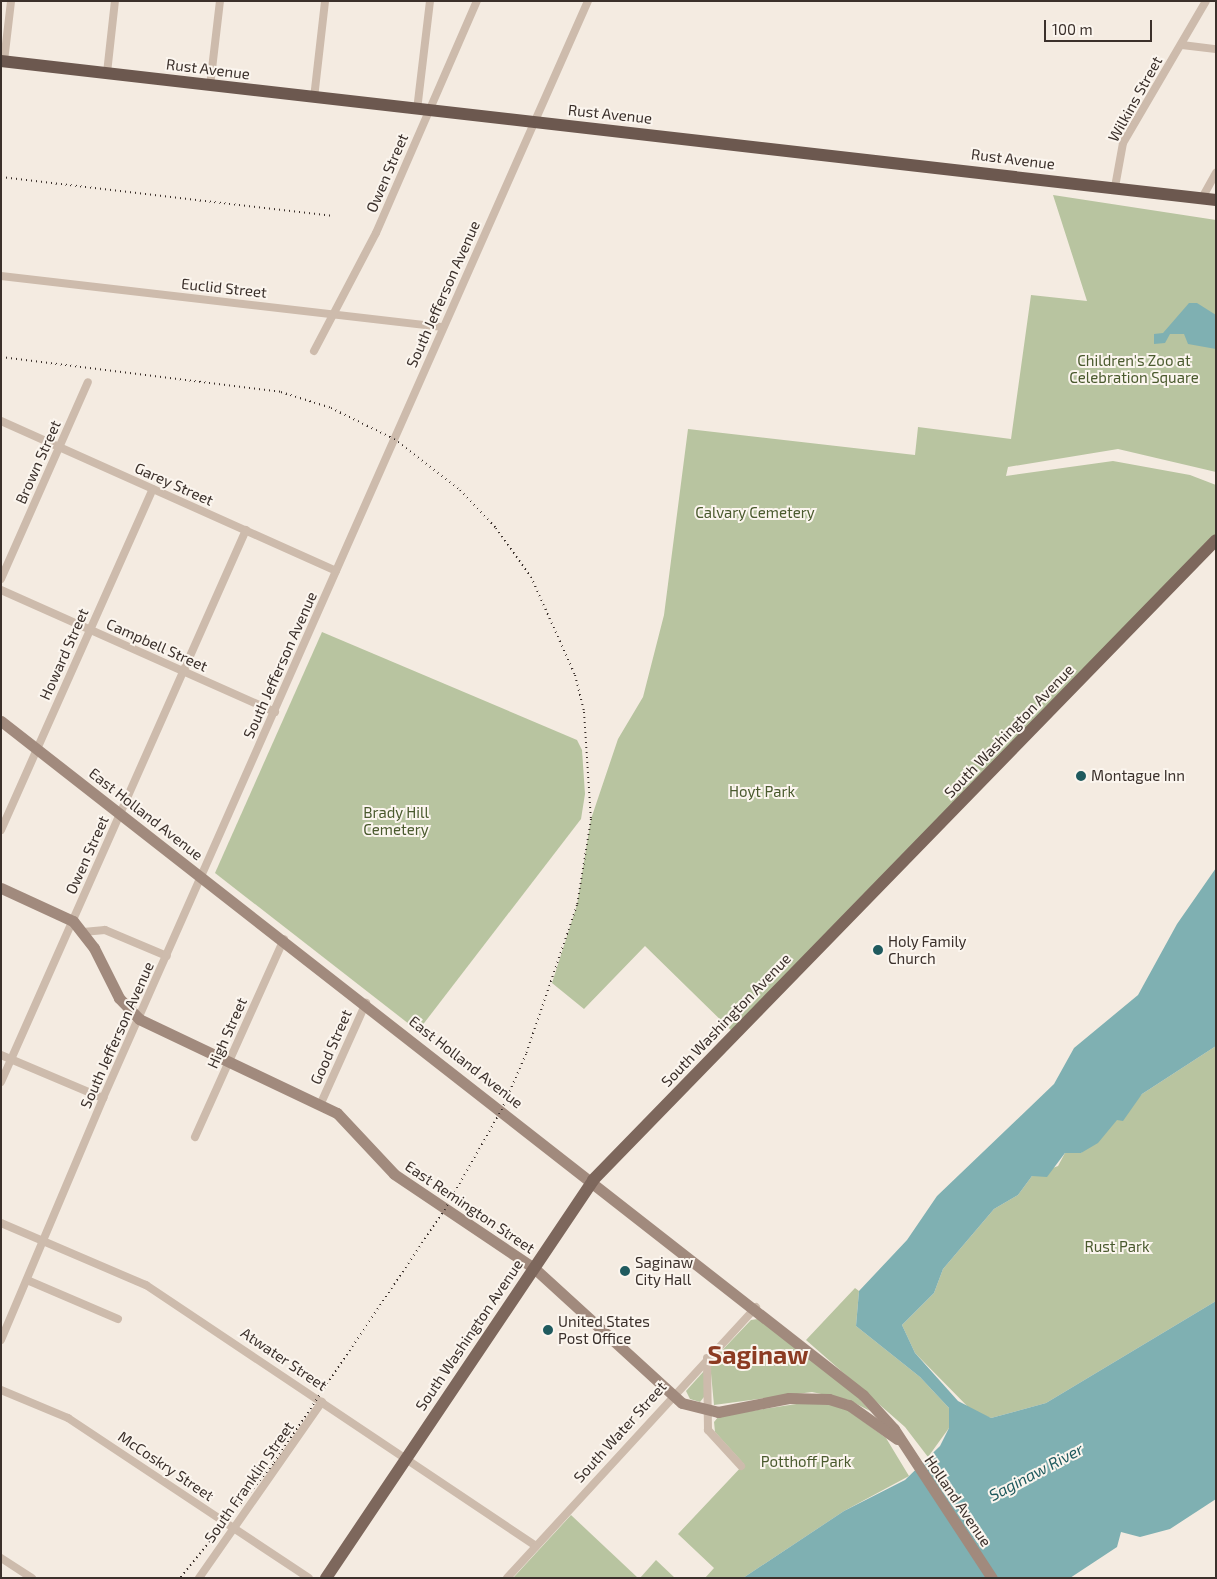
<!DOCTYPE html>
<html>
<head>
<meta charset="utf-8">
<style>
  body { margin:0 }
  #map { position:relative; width:1217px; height:1579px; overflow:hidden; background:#f4ebe1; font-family:"Exo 2",sans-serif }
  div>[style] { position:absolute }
  .green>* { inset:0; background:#b8c4a0 }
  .water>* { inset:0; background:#7fb0b2 }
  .minor>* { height:8px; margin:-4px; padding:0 4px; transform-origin:4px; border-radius:4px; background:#cdbbac }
  .secondary>* { height:11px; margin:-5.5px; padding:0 5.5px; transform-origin:5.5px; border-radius:5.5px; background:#a18a7d }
  .primary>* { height:12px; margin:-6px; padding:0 6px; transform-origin:6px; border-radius:6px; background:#7d675c }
  .trunk>* { height:12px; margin:-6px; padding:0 6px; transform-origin:6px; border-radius:6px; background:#6c584f }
  .rail>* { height:2px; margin-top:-1px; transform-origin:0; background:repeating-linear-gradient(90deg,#3b302b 0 1px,transparent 0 5px) }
  .dots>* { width:14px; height:14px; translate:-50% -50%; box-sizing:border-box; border:2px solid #fbf5ee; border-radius:50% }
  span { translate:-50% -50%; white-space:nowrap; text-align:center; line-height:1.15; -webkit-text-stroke:4px #fbf5ee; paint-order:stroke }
  .street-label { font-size:15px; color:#3b302b }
  .park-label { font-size:15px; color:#4a5a2e }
  .poi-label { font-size:15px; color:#3b302b }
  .left { translate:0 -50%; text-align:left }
  .water-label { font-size:16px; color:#1f5a5e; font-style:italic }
  .town-label { font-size:25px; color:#8c3b22; font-weight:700 }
  .frame { position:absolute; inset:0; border:2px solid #3b302b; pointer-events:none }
  .scale { position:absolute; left:1044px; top:20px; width:108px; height:22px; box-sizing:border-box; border:2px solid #3b302b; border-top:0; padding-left:6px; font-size:15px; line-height:18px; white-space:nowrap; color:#3b302b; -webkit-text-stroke:4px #fbf5ee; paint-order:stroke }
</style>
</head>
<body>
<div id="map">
  <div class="green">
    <div style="clip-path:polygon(1053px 195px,1216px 220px,1216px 472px,1118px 449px,1008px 467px,1006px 476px,1113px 461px,1190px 475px,1216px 485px,1216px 540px,735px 1034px,645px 946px,584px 1009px,552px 983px,577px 905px,591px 819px,618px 739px,643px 697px,664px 615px,688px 429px,915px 455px,918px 427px,1011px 439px,1031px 295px,1087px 301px)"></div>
    <div style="clip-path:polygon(322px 632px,577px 740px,582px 750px,585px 794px,581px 819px,418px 1031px,215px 873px)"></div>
    <div style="clip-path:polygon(1216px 1046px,1216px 1301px,1046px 1403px,991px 1418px,973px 1412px,915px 1353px,902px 1325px,934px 1293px,943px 1269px,994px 1209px,1018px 1195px,1032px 1176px,1058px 1166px,1065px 1153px,1081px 1153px,1142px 1094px)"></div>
    <div style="clip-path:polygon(855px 1288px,859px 1291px,856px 1326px,920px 1377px,949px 1408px,949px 1428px,928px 1457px,905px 1427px,806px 1340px)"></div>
    <div style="clip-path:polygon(758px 1319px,857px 1396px,870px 1411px,849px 1400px,812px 1392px,714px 1405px,710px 1363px,751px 1320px)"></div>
    <div style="clip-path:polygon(704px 1371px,704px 1397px,700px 1402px,690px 1399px,686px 1391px)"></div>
    <div style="clip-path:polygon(816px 1401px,845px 1408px,886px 1438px,909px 1476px,844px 1511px,743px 1578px,705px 1578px,714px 1568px,678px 1534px,744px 1464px,715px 1432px,714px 1422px,719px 1416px)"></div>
    <div style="clip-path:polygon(571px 1515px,638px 1578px,513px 1578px)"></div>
    <div style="clip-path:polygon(656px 1560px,675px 1578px,640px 1578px)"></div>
  </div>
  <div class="water">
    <div style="clip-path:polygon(1189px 303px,1197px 303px,1216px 315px,1216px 349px,1188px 344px,1184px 334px,1170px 334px,1165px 343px,1154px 344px,1154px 334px,1163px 333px)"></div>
    <div style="clip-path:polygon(1216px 868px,1216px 1046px,1142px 1094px,1123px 1121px,1117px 1120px,1098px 1143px,1081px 1153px,1065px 1153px,1047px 1177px,1032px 1176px,1018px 1195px,994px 1209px,943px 1269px,934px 1293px,902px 1325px,915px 1353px,958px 1401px,991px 1418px,1046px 1403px,1216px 1301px,1216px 1499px,1170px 1529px,1140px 1537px,1121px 1532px,1117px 1547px,1070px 1578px,743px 1578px,844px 1511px,905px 1480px,940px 1446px,949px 1428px,949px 1408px,920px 1377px,856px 1326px,859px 1291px,907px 1240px,937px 1196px,1054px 1084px,1074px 1048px,1138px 995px,1177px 924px)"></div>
  </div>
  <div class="minor">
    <div style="left:1182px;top:45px;width:34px;rotate:7deg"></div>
    <div style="left:4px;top:61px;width:60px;rotate:-83.3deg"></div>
    <div style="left:107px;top:73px;width:72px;rotate:-83.7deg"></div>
    <div style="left:210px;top:86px;width:86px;rotate:-83.3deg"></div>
    <div style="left:314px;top:98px;width:98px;rotate:-83.5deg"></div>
    <div style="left:417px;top:110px;width:110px;rotate:-83.2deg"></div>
    <div style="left:1115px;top:187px;width:45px;rotate:-79.7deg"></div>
    <div style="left:1123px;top:143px;width:164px;rotate:-59.7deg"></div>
    <div style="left:1202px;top:198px;width:29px;rotate:-61deg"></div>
    <div style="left:1px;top:276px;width:445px;rotate:6.6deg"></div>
    <div style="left:314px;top:351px;width:133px;rotate:-62.3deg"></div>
    <div style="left:376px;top:233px;width:253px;rotate:-66.5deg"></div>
    <div style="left:1px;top:421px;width:367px;rotate:24.1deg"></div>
    <div style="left:1px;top:579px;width:215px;rotate:-66.2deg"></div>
    <div style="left:1px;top:590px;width:300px;rotate:24deg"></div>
    <div style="left:1px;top:830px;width:373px;rotate:-66deg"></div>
    <div style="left:83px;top:932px;width:22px;rotate:-5deg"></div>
    <div style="left:105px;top:930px;width:67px;rotate:22.8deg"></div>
    <div style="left:1px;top:1055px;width:111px;rotate:22.9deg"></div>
    <div style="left:1px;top:1082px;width:604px;rotate:-66.07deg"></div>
    <div style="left:321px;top:1103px;width:110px;rotate:-65.8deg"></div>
    <div style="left:195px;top:1137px;width:217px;rotate:-65.8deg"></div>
    <div style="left:1px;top:1223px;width:158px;rotate:23.2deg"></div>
    <div style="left:146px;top:1285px;width:469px;rotate:33.8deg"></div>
    <div style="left:27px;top:1280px;width:99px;rotate:23.2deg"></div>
    <div style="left:1px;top:1340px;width:263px;rotate:-67.1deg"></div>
    <div style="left:103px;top:1098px;width:1199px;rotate:-66.15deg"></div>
    <div style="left:707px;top:1358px;width:72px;rotate:89.2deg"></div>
    <div style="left:708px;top:1430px;width:49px;rotate:47.5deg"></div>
    <div style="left:1px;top:1390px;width:73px;rotate:22.7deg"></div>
    <div style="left:68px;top:1418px;width:289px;rotate:33.6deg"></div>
    <div style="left:1px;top:1558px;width:37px;rotate:33deg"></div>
    <div style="left:199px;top:1578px;width:215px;rotate:-55.1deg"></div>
    <div style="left:507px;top:1578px;width:368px;rotate:-47.4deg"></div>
  </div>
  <div class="secondary">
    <div style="left:1px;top:721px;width:1094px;rotate:38.02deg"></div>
    <div style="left:863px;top:1395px;width:46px;rotate:47.6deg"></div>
    <div style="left:894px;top:1429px;width:178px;rotate:56.7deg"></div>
    <div style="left:1px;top:888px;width:79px;rotate:24.6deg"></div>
    <div style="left:73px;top:921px;width:34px;rotate:52deg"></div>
    <div style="left:94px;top:948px;width:56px;rotate:63.4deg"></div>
    <div style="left:119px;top:998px;width:29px;rotate:46deg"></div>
    <div style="left:139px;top:1019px;width:219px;rotate:25.4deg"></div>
    <div style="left:337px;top:1113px;width:83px;rotate:46.9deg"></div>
    <div style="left:394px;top:1174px;width:169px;rotate:33.9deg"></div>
    <div style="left:534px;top:1268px;width:200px;rotate:42.4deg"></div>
    <div style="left:682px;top:1403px;width:37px;rotate:14deg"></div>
    <div style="left:718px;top:1412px;width:72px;rotate:-11.2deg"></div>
    <div style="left:789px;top:1398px;width:40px;rotate:1.4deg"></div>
    <div style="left:829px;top:1399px;width:21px;rotate:17deg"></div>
    <div style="left:849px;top:1405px;width:59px;rotate:35.3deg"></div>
  </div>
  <div class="primary">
    <div style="left:326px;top:1578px;width:479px;rotate:-56.1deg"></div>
    <div style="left:593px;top:1180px;width:893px;rotate:-45.77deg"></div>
  </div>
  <div class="trunk">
    <div style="left:1px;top:61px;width:1223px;rotate:6.53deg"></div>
  </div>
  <div class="rail">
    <div style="left:1px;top:177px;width:333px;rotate:6.7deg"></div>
    <div style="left:1px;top:357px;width:282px;rotate:7.1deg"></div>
    <div style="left:281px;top:392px;width:52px;rotate:17.7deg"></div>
    <div style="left:331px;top:408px;width:70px;rotate:26.2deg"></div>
    <div style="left:394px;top:439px;width:83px;rotate:37.7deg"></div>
    <div style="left:460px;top:490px;width:52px;rotate:46.5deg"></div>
    <div style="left:496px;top:528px;width:60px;rotate:54.5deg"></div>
    <div style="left:531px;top:577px;width:107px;rotate:65.8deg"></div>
    <div style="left:575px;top:675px;width:38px;rotate:76deg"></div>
    <div style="left:584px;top:712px;width:107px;rotate:86.3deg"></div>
    <div style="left:591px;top:819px;width:87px;rotate:99.2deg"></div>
    <div style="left:577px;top:905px;width:157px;rotate:108.9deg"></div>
    <div style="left:526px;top:1054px;width:60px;rotate:113.6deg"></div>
    <div style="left:502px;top:1109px;width:115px;rotate:119.7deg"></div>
    <div style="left:445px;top:1209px;width:308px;rotate:124deg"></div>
    <div style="left:273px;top:1464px;width:147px;rotate:129.2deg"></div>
  </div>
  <div class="dots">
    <div style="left:1081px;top:776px;background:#1f5a5e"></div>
    <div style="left:878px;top:950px;background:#1f5a5e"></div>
    <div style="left:625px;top:1271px;background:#1f5a5e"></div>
    <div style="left:548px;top:1330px;background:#1f5a5e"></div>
  </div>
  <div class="street-label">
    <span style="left:208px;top:69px;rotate:7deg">Rust Avenue</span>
    <span style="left:1135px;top:99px;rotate:-61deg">Wilkins Street</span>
    <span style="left:610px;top:114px;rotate:6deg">Rust Avenue</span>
    <span style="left:1013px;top:159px;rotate:7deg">Rust Avenue</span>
    <span style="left:387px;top:173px;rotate:-67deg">Owen Street</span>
    <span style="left:224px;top:288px;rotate:6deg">Euclid Street</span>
    <span style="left:443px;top:294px;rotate:-66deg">South Jefferson Avenue</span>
    <span style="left:38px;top:462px;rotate:-66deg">Brown Street</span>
    <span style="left:174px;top:484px;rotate:24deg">Garey Street</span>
    <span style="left:157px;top:645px;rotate:24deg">Campbell Street</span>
    <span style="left:64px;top:654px;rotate:-66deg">Howard Street</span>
    <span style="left:280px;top:665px;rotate:-66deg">South Jefferson Avenue</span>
    <span style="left:1009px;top:731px;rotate:-46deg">South Washington Avenue</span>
    <span style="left:146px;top:814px;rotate:38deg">East Holland Avenue</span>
    <span style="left:87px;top:855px;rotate:-66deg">Owen Street</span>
    <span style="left:726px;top:1020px;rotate:-46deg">South Washington Avenue</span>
    <span style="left:227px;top:1033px;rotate:-66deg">High Street</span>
    <span style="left:117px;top:1035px;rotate:-66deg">South Jefferson Avenue</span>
    <span style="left:331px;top:1047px;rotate:-66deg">Good Street</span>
    <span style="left:466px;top:1062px;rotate:38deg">East Holland Avenue</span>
    <span style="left:470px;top:1207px;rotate:34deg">East Remington Street</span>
    <span style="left:469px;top:1335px;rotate:-56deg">South Washington Avenue</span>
    <span style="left:284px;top:1359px;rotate:34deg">Atwater Street</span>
    <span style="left:620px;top:1432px;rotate:-48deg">South Water Street</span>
    <span style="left:166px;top:1466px;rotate:34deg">McCoskry Street</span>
    <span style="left:249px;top:1482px;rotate:-55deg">South Franklin Street</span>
    <span style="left:958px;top:1501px;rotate:56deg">Holland Avenue</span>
  </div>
  <div class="park-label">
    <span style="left:1134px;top:369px">Children's Zoo at<br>Celebration Square</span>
    <span style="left:755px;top:513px">Calvary Cemetery</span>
    <span style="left:762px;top:792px">Hoyt Park</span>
    <span style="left:396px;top:821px">Brady Hill<br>Cemetery</span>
    <span style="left:1117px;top:1247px">Rust Park</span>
    <span style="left:806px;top:1462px">Potthoff Park</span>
  </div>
  <div class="poi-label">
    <span class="left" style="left:1091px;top:776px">Montague Inn</span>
    <span class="left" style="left:888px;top:950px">Holy Family<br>Church</span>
    <span class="left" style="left:635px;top:1271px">Saginaw<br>City Hall</span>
    <span class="left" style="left:558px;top:1330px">United States<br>Post Office</span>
  </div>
  <div class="water-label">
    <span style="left:1036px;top:1472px;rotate:-28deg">Saginaw River</span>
  </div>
  <div class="town-label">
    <span style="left:758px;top:1354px">Saginaw</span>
  </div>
  <div class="frame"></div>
  <div class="scale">100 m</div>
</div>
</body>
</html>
